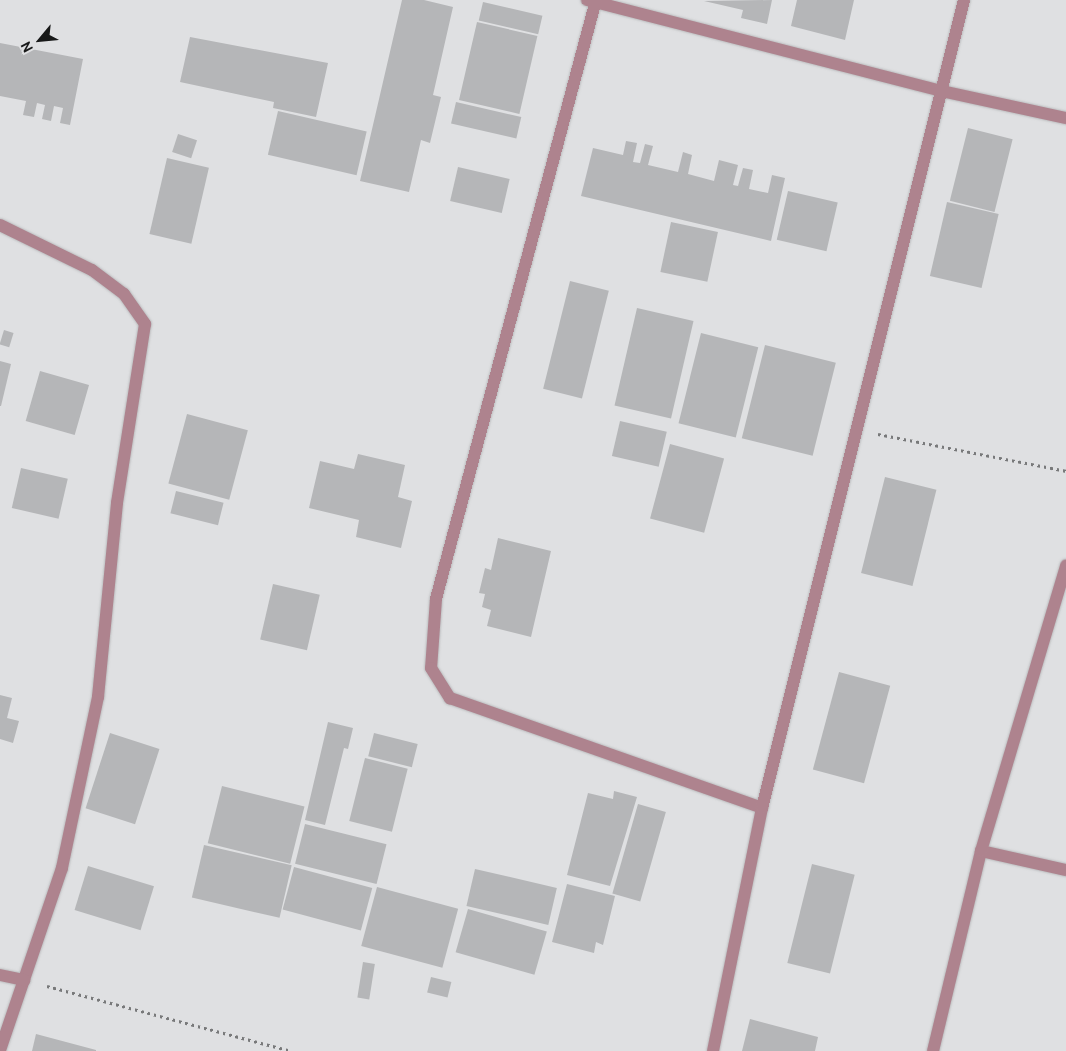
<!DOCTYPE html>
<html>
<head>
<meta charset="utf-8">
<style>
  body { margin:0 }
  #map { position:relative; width:1066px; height:1051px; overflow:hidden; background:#dfe0e2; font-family:Cabin,sans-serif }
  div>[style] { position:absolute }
  .building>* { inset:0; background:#b5b6b8; transform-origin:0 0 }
  .path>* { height:3px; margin-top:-1.5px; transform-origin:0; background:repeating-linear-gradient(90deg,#78797a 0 2.5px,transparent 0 6.5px) }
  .roads { filter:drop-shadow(0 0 1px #bbbcbe) drop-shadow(0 0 1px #bbbcbe) }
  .minor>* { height:12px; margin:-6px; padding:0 6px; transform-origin:6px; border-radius:6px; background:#ae838e }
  span { translate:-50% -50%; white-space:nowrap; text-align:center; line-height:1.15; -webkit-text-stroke:4px #dfe0e2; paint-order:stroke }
  .north { position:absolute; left:15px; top:15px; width:50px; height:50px; -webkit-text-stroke:4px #dfe0e2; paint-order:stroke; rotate:242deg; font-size:14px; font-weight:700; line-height:20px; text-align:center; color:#181919 }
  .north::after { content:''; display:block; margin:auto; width:18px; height:22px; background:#181919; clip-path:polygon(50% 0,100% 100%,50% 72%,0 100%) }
</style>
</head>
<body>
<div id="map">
  <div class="building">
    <div style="clip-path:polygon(402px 0,424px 0,453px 7px,433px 95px,441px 97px,430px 143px,421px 140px,409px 192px,360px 181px)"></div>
    <div style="clip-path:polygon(772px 0,767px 24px,741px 18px,743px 10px,704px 1px)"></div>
    <div style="clip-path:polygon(797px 0,854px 0,845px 40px,791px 26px)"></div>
    <div style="left:483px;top:2px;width:61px;height:19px;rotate:13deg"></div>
    <div style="left:477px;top:22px;width:62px;height:80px;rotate:13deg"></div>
    <div style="clip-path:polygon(190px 37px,328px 63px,316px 117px,273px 108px,274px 102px,180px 82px)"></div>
    <div style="clip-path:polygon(0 43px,83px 59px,70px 125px,60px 123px,63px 108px,54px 106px,51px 121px,42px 119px,45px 105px,37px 103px,34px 117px,23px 115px,26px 101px,0 96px)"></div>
    <div style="left:456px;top:102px;width:67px;height:22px;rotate:13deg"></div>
    <div style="left:278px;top:111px;width:91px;height:45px;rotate:13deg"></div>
    <div style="left:968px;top:128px;width:46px;height:75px;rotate:14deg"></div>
    <div style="left:178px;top:134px;width:20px;height:19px;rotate:18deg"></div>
    <div style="clip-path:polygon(626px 141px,637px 143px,633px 162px,640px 163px,645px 144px,653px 146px,648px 165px,678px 172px,683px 152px,692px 155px,688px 174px,714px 181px,719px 160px,738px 165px,733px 185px,738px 186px,743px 168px,753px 170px,749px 189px,768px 193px,772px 175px,785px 178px,771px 241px,581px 196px,593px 148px,623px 155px)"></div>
    <div style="left:167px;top:158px;width:43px;height:78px;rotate:13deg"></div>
    <div style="left:458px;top:167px;width:53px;height:35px;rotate:13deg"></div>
    <div style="left:788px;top:191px;width:51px;height:50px;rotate:13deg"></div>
    <div style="left:947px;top:202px;width:53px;height:76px;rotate:13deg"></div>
    <div style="left:671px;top:222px;width:48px;height:51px;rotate:12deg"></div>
    <div style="left:570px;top:281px;width:40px;height:111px;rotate:14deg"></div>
    <div style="left:637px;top:308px;width:58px;height:100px;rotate:13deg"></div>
    <div style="left:4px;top:330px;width:10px;height:15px;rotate:17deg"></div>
    <div style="left:701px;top:333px;width:59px;height:93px;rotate:14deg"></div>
    <div style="left:765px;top:345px;width:73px;height:96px;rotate:14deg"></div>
    <div style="clip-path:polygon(0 361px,11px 364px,1px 406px,0 406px)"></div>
    <div style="left:40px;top:371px;width:51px;height:52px;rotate:16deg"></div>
    <div style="left:187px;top:414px;width:63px;height:72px;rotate:15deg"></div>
    <div style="left:620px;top:421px;width:48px;height:36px;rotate:13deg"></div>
    <div style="left:670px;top:444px;width:56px;height:77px;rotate:15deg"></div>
    <div style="clip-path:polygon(358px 454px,405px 465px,398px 497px,412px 501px,401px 548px,356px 537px,359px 520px,309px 508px,320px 461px,354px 469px)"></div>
    <div style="left:21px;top:468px;width:48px;height:41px;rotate:13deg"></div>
    <div style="left:885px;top:477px;width:53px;height:99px;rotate:14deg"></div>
    <div style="left:176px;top:491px;width:49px;height:23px;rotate:14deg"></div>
    <div style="clip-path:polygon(498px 538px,551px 551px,531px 637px,487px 626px,491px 610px,482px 607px,485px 594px,479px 593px,485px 568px,491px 570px)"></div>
    <div style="left:273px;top:584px;width:48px;height:57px;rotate:13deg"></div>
    <div style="left:839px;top:672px;width:53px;height:101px;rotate:15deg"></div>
    <div style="clip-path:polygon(0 695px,12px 698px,7px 718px,19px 721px,13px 743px,0 739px)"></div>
    <div style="clip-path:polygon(328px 722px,353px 728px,348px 749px,344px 748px,325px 825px,305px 820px)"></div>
    <div style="left:110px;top:733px;width:52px;height:79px;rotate:18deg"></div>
    <div style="left:374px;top:733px;width:45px;height:24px;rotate:14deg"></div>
    <div style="left:365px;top:758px;width:44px;height:65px;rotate:14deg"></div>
    <div style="left:222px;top:786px;width:85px;height:59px;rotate:14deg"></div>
    <div style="clip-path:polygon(614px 791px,637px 797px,610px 886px,567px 875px,588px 793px,613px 799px)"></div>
    <div style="left:638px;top:804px;width:29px;height:93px;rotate:16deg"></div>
    <div style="left:305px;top:824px;width:84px;height:41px;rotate:14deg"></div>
    <div style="left:204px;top:845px;width:90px;height:54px;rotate:13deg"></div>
    <div style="left:812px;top:864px;width:44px;height:102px;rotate:14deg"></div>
    <div style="left:88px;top:866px;width:69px;height:46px;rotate:17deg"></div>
    <div style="left:294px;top:867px;width:81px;height:44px;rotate:15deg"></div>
    <div style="left:475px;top:869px;width:84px;height:38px;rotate:13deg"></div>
    <div style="clip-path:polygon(567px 884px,615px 896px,603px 945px,596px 942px,594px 953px,552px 942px)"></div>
    <div style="left:377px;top:887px;width:84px;height:61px;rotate:15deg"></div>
    <div style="left:468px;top:909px;width:82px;height:45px;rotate:16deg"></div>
    <div style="left:363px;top:962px;width:12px;height:36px;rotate:9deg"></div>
    <div style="left:431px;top:977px;width:21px;height:16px;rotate:14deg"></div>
    <div style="clip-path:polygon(750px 1019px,818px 1037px,815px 1051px,742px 1051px)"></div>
    <div style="clip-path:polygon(36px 1034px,96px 1050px,96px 1051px,32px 1051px)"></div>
  </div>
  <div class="path">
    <div style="left:878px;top:434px;width:192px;rotate:11.1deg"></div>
    <div style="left:47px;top:986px;width:253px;rotate:14.9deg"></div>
  </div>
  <div class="roads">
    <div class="minor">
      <div style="left:587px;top:0;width:366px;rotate:14.4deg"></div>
      <div style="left:941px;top:91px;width:128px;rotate:12.2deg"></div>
      <div style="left:596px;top:0;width:620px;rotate:104.96deg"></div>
      <div style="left:436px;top:599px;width:69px;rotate:94.1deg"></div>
      <div style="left:431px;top:668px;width:36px;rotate:58deg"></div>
      <div style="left:450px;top:698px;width:331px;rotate:19.4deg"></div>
      <div style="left:0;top:225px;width:102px;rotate:26.1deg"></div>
      <div style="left:92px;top:270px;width:40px;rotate:37deg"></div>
      <div style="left:124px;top:294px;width:37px;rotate:55deg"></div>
      <div style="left:145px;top:324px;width:181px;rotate:98.9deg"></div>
      <div style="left:117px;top:503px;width:195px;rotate:95.6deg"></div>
      <div style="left:98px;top:697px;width:175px;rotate:101.9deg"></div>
      <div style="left:62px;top:868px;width:192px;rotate:108.8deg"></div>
      <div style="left:981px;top:851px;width:87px;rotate:12.6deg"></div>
      <div style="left:0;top:975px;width:25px;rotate:12deg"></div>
      <div style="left:713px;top:1051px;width:248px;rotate:-78.6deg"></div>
      <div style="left:762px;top:808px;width:833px;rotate:-75.96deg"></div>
      <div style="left:933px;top:1051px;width:206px;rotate:-76.5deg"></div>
      <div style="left:981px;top:851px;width:298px;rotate:-73.4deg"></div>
    </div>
  </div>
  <div class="north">N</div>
</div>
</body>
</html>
